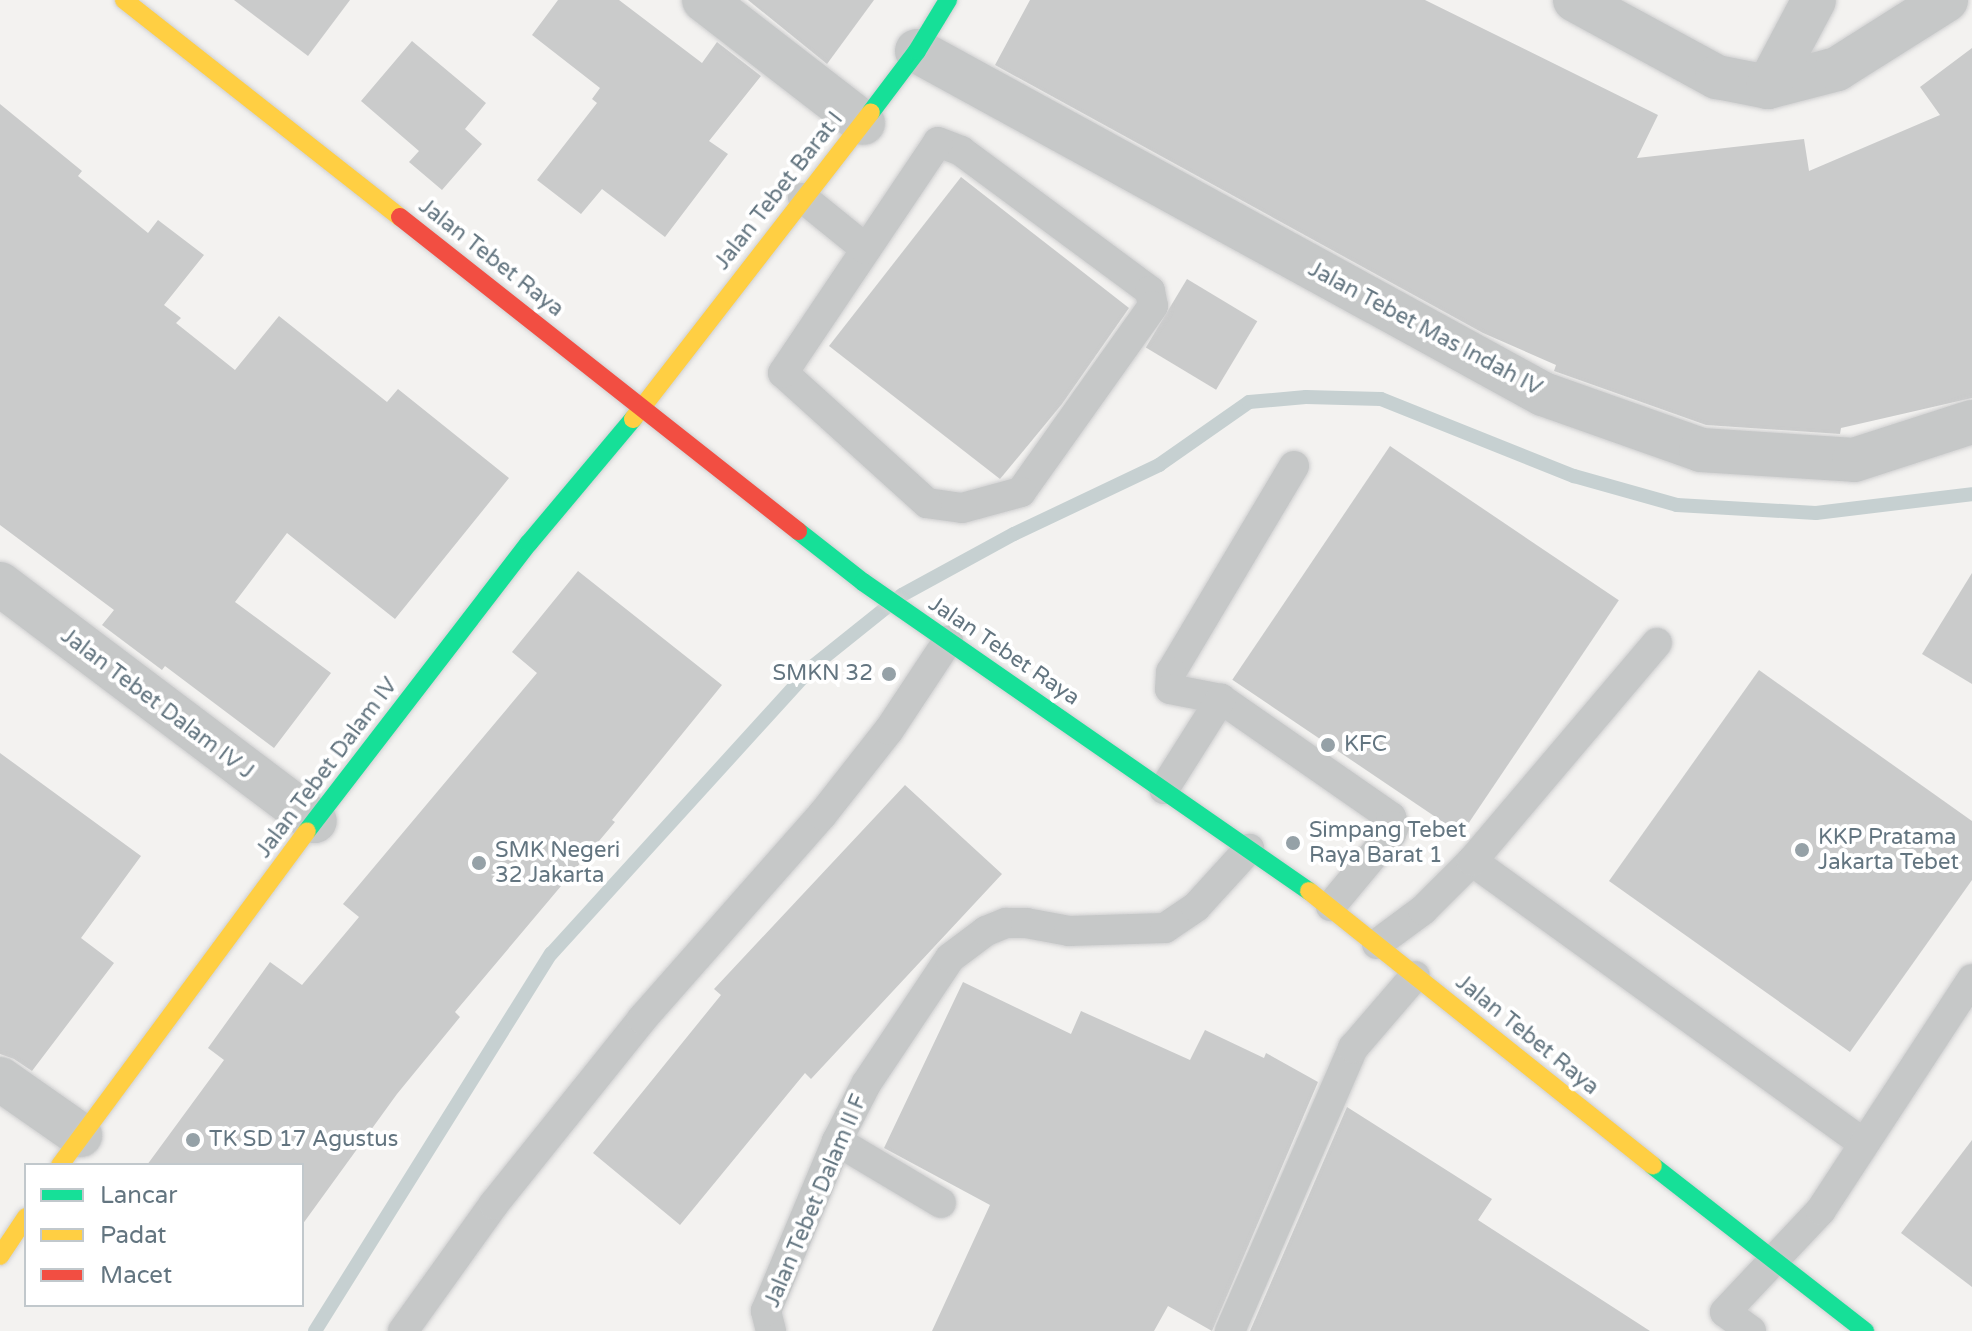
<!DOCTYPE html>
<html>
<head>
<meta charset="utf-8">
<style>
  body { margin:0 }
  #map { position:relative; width:1972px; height:1331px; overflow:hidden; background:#f3f2f0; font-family:"Varela Round",sans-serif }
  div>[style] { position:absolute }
  .stream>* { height:14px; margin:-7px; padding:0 7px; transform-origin:7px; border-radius:7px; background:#c6d0d1 }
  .building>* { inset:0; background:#cacbcb; transform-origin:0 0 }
  .roads { filter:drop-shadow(0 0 2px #cfcfd0) drop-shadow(0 0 2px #cfcfd0) }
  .lane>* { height:30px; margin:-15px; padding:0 15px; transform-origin:15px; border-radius:15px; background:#c6c8c8 }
  .street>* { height:44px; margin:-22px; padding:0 22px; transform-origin:22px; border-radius:22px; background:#c6c8c8 }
  .fast>* { height:18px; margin:-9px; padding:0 9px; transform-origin:9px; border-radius:9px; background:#16e098 }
  .slow>* { height:18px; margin:-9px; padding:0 9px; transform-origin:9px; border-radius:9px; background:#ffcf43 }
  .jam>* { height:18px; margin:-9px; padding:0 9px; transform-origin:9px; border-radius:9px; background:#f24e42 }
  .dots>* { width:22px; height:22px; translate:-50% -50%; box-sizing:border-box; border:4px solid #fff; border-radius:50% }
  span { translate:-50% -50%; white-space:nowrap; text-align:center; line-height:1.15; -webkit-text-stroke:8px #fff; paint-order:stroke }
  .street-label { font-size:22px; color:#637580 }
  .poi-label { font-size:22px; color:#637580 }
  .right { translate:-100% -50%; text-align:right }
  .left { translate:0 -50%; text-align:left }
  .legend { position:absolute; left:24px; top:1163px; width:280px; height:144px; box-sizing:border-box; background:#fff; border:2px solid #c1c8cc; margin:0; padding:10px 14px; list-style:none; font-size:24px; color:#637580 }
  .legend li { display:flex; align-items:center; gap:16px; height:40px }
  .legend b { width:40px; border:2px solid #c1c8cc }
</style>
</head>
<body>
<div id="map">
  <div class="stream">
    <div style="left:315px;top:1331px;width:445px;rotate:-58deg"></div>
    <div style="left:551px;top:954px;width:388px;rotate:-47.7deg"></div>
    <div style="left:812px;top:667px;width:115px;rotate:-38.7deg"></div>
    <div style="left:902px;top:595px;width:128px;rotate:-28.6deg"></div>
    <div style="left:1014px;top:534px;width:161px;rotate:-25.4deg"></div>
    <div style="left:1159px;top:465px;width:110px;rotate:-35deg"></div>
    <div style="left:1249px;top:402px;width:57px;rotate:-5deg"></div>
    <div style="left:1306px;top:397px;width:75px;rotate:1.5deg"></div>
    <div style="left:1381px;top:399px;width:208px;rotate:21.8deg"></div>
    <div style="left:1574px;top:476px;width:107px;rotate:15.7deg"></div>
    <div style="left:1677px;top:505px;width:139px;rotate:3.3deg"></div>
    <div style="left:1816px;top:513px;width:157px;rotate:-6.9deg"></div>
  </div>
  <div class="building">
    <div style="clip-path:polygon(234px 0,350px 0,308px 56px)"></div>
    <div style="clip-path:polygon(558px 0,619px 0,702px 63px,717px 42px,761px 76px,709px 141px,728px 154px,665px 237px,602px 189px,581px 214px,537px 180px,597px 103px,592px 99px,600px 88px,532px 35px)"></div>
    <div style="clip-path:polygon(748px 0,874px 0,827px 64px)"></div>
    <div style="clip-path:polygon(1030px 0,1425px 0,1658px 115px,1637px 158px,1804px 139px,1809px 171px,1940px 115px,1920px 87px,1972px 48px,1972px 398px,1841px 428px,1840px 434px,1706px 425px,1554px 371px,1556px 365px,1483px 333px,995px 65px)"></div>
    <div style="clip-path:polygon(412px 41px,486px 103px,465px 129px,482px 144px,442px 190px,409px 162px,419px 151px,361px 101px)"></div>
    <div style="clip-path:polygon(0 104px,82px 171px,78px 176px,148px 233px,158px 220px,204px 255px,164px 305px,181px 318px,176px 323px,235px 370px,279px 316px,387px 402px,398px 389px,509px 478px,395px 619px,287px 533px,235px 602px,331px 673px,274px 748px,165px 666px,162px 670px,102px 625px,114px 610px,0 525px)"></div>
    <div style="clip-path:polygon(961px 177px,1129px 308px,1062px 404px,1000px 479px,829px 346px)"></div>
    <div style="left:1187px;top:279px;width:82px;height:80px;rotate:31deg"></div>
    <div style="left:1390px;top:446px;width:276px;height:282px;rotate:34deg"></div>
    <div style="clip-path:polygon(578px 571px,722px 685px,612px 820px,615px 822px,455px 1012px,460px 1017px,397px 1094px,302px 1225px,302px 1165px,147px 1165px,224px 1060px,208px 1048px,270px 962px,302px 985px,359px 917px,343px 904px,537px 673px,512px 652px)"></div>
    <div style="clip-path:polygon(1972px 573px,1972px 684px,1922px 654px)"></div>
    <div style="clip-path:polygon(1759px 670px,1972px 821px,1972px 880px,1850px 1052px,1609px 881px)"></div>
    <div style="clip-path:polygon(0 753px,141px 856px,81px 938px,114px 963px,32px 1071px,14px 1059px,0 1054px)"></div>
    <div style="clip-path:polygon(905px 785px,1002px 874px,811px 1079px,805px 1073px,680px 1225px,593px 1153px,721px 995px,714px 989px)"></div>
    <div style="clip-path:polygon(963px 982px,1071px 1034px,1081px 1011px,1190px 1060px,1205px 1030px,1264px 1058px,1266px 1053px,1318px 1082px,1212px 1331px,1168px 1306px,1154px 1331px,932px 1331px,990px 1205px,884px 1148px)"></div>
    <div style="clip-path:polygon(1347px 1107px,1492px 1199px,1478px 1220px,1650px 1331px,1250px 1331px)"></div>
    <div style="clip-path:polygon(1972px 1140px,1972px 1287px,1901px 1233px)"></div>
  </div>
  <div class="roads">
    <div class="lane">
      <div style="left:938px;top:142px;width:25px;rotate:21deg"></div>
      <div style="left:961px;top:151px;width:235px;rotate:36.5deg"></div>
      <div style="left:1150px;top:291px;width:15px;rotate:79deg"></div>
      <div style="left:1153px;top:306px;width:228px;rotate:125.4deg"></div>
      <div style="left:1021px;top:492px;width:61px;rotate:164.8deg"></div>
      <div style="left:962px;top:508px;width:35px;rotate:-172deg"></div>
      <div style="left:927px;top:503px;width:194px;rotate:-137.9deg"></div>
      <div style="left:783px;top:373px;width:278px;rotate:-56.1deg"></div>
      <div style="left:803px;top:198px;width:81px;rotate:39deg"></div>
      <div style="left:1294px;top:466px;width:240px;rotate:120.8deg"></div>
      <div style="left:1171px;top:672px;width:17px;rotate:93deg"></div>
      <div style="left:1170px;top:689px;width:52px;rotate:11.1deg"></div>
      <div style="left:1221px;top:699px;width:207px;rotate:34.8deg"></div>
      <div style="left:1391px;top:817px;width:9px;rotate:72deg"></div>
      <div style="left:1394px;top:826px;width:9px;rotate:111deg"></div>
      <div style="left:1391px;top:834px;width:94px;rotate:129.8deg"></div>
      <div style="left:1164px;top:789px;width:107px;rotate:-57.7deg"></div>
      <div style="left:1472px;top:861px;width:482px;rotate:35.8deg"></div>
      <div style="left:1377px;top:944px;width:57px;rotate:-36.5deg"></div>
      <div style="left:1423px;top:910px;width:69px;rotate:-45deg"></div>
      <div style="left:1472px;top:861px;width:286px;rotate:-49.7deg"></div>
      <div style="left:837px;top:1141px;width:121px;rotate:30.8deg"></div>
      <div style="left:403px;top:1331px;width:156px;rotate:-54.4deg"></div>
      <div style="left:494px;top:1204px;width:237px;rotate:-51.3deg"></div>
      <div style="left:642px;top:1019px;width:272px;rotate:-48.6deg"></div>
      <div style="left:822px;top:815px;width:108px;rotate:-51.8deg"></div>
      <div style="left:889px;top:730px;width:107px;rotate:-56.5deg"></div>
      <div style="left:771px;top:1331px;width:21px;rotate:-104deg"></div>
      <div style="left:766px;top:1311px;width:184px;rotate:-67.3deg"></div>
      <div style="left:837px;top:1141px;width:64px;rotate:-63deg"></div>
      <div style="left:866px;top:1084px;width:151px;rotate:-56.3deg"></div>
      <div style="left:950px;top:958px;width:45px;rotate:-36.9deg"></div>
      <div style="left:986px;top:931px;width:22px;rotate:-22deg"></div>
      <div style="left:1006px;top:923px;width:20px"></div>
      <div style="left:1026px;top:923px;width:44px;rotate:10.5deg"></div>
      <div style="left:1069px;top:931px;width:96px;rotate:-1.8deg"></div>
      <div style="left:1165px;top:928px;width:37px;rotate:-34deg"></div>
      <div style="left:1196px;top:907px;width:79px;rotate:-47.6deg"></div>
      <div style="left:1230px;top:1331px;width:309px;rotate:-66.5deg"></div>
      <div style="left:1353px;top:1048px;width:95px;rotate:-49.3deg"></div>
      <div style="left:1751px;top:1331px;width:32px;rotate:-144deg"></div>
      <div style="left:1725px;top:1312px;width:140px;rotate:-46.7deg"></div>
      <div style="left:1821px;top:1210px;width:276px;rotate:-56.8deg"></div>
    </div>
    <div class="street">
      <div style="left:704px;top:0;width:201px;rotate:37.7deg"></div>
      <div style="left:1575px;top:0;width:162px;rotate:28.5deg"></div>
      <div style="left:1717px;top:77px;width:52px;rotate:11.1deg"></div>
      <div style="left:1768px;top:87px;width:71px;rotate:-14.6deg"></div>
      <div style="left:1837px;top:69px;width:129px;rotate:-32.3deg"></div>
      <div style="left:917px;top:51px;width:714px;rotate:28.72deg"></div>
      <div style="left:1543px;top:394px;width:168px;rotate:19.5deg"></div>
      <div style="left:1701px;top:450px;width:153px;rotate:3.7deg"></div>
      <div style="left:1854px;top:460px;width:124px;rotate:-17.9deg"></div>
      <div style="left:1768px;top:87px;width:98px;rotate:-62.1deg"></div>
      <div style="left:0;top:584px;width:394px;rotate:37deg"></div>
      <div style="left:0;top:1079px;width:98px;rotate:35deg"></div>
    </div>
    <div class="fast">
      <div style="left:871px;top:112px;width:76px;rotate:-53deg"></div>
      <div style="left:917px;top:51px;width:60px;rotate:-58.7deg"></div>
      <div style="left:798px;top:531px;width:83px;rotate:38.1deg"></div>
      <div style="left:863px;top:582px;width:543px;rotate:34.72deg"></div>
      <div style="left:307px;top:831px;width:364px;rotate:-52.4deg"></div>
      <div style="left:529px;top:543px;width:162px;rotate:-50deg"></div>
      <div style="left:1653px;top:1166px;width:269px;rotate:37.9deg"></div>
    </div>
    <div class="slow">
      <div style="left:124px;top:0;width:351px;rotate:38.2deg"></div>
      <div style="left:633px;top:419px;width:388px;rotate:-52.2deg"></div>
      <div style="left:1309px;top:891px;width:440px;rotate:38.6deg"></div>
      <div style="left:60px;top:1165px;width:415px;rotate:-53.5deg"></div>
      <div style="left:0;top:1256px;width:47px;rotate:-56.3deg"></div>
    </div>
    <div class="jam">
      <div style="left:400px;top:217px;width:507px;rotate:38.27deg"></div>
    </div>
  </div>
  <div class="dots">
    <div style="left:889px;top:674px;background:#95a1a7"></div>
    <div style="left:1328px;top:745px;background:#95a1a7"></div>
    <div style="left:1293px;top:843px;background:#95a1a7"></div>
    <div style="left:1802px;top:850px;background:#95a1a7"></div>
    <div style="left:479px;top:863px;background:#95a1a7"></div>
    <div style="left:193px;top:1140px;background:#95a1a7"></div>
  </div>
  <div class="street-label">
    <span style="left:779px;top:191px;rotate:-52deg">Jalan Tebet Barat I</span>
    <span style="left:491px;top:258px;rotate:38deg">Jalan Tebet Raya</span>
    <span style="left:1425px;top:329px;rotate:28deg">Jalan Tebet Mas Indah IV</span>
    <span style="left:1004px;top:651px;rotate:34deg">Jalan Tebet Raya</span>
    <span style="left:157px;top:704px;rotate:37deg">Jalan Tebet Dalam IV J</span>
    <span style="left:327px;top:768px;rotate:-53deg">Jalan Tebet Dalam IV</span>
    <span style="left:1527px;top:1035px;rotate:39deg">Jalan Tebet Raya</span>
    <span style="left:816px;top:1201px;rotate:-67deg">Jalan Tebet Dalam II F</span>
  </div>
  <div class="poi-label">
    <span class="right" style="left:873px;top:674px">SMKN 32</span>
    <span class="left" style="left:1344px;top:745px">KFC</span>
    <span class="left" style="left:1309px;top:843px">Simpang Tebet<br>Raya Barat 1</span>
    <span class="left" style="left:1818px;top:850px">KKP Pratama<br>Jakarta Tebet</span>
    <span class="left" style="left:495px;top:863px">SMK Negeri<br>32 Jakarta</span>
    <span class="left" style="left:209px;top:1140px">TK SD 17 Agustus</span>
  </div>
  <ul class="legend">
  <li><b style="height:10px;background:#16e098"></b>Lancar</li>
  <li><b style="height:10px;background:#ffcf43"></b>Padat</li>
  <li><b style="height:10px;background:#f24e42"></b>Macet</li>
  </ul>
</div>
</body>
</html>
